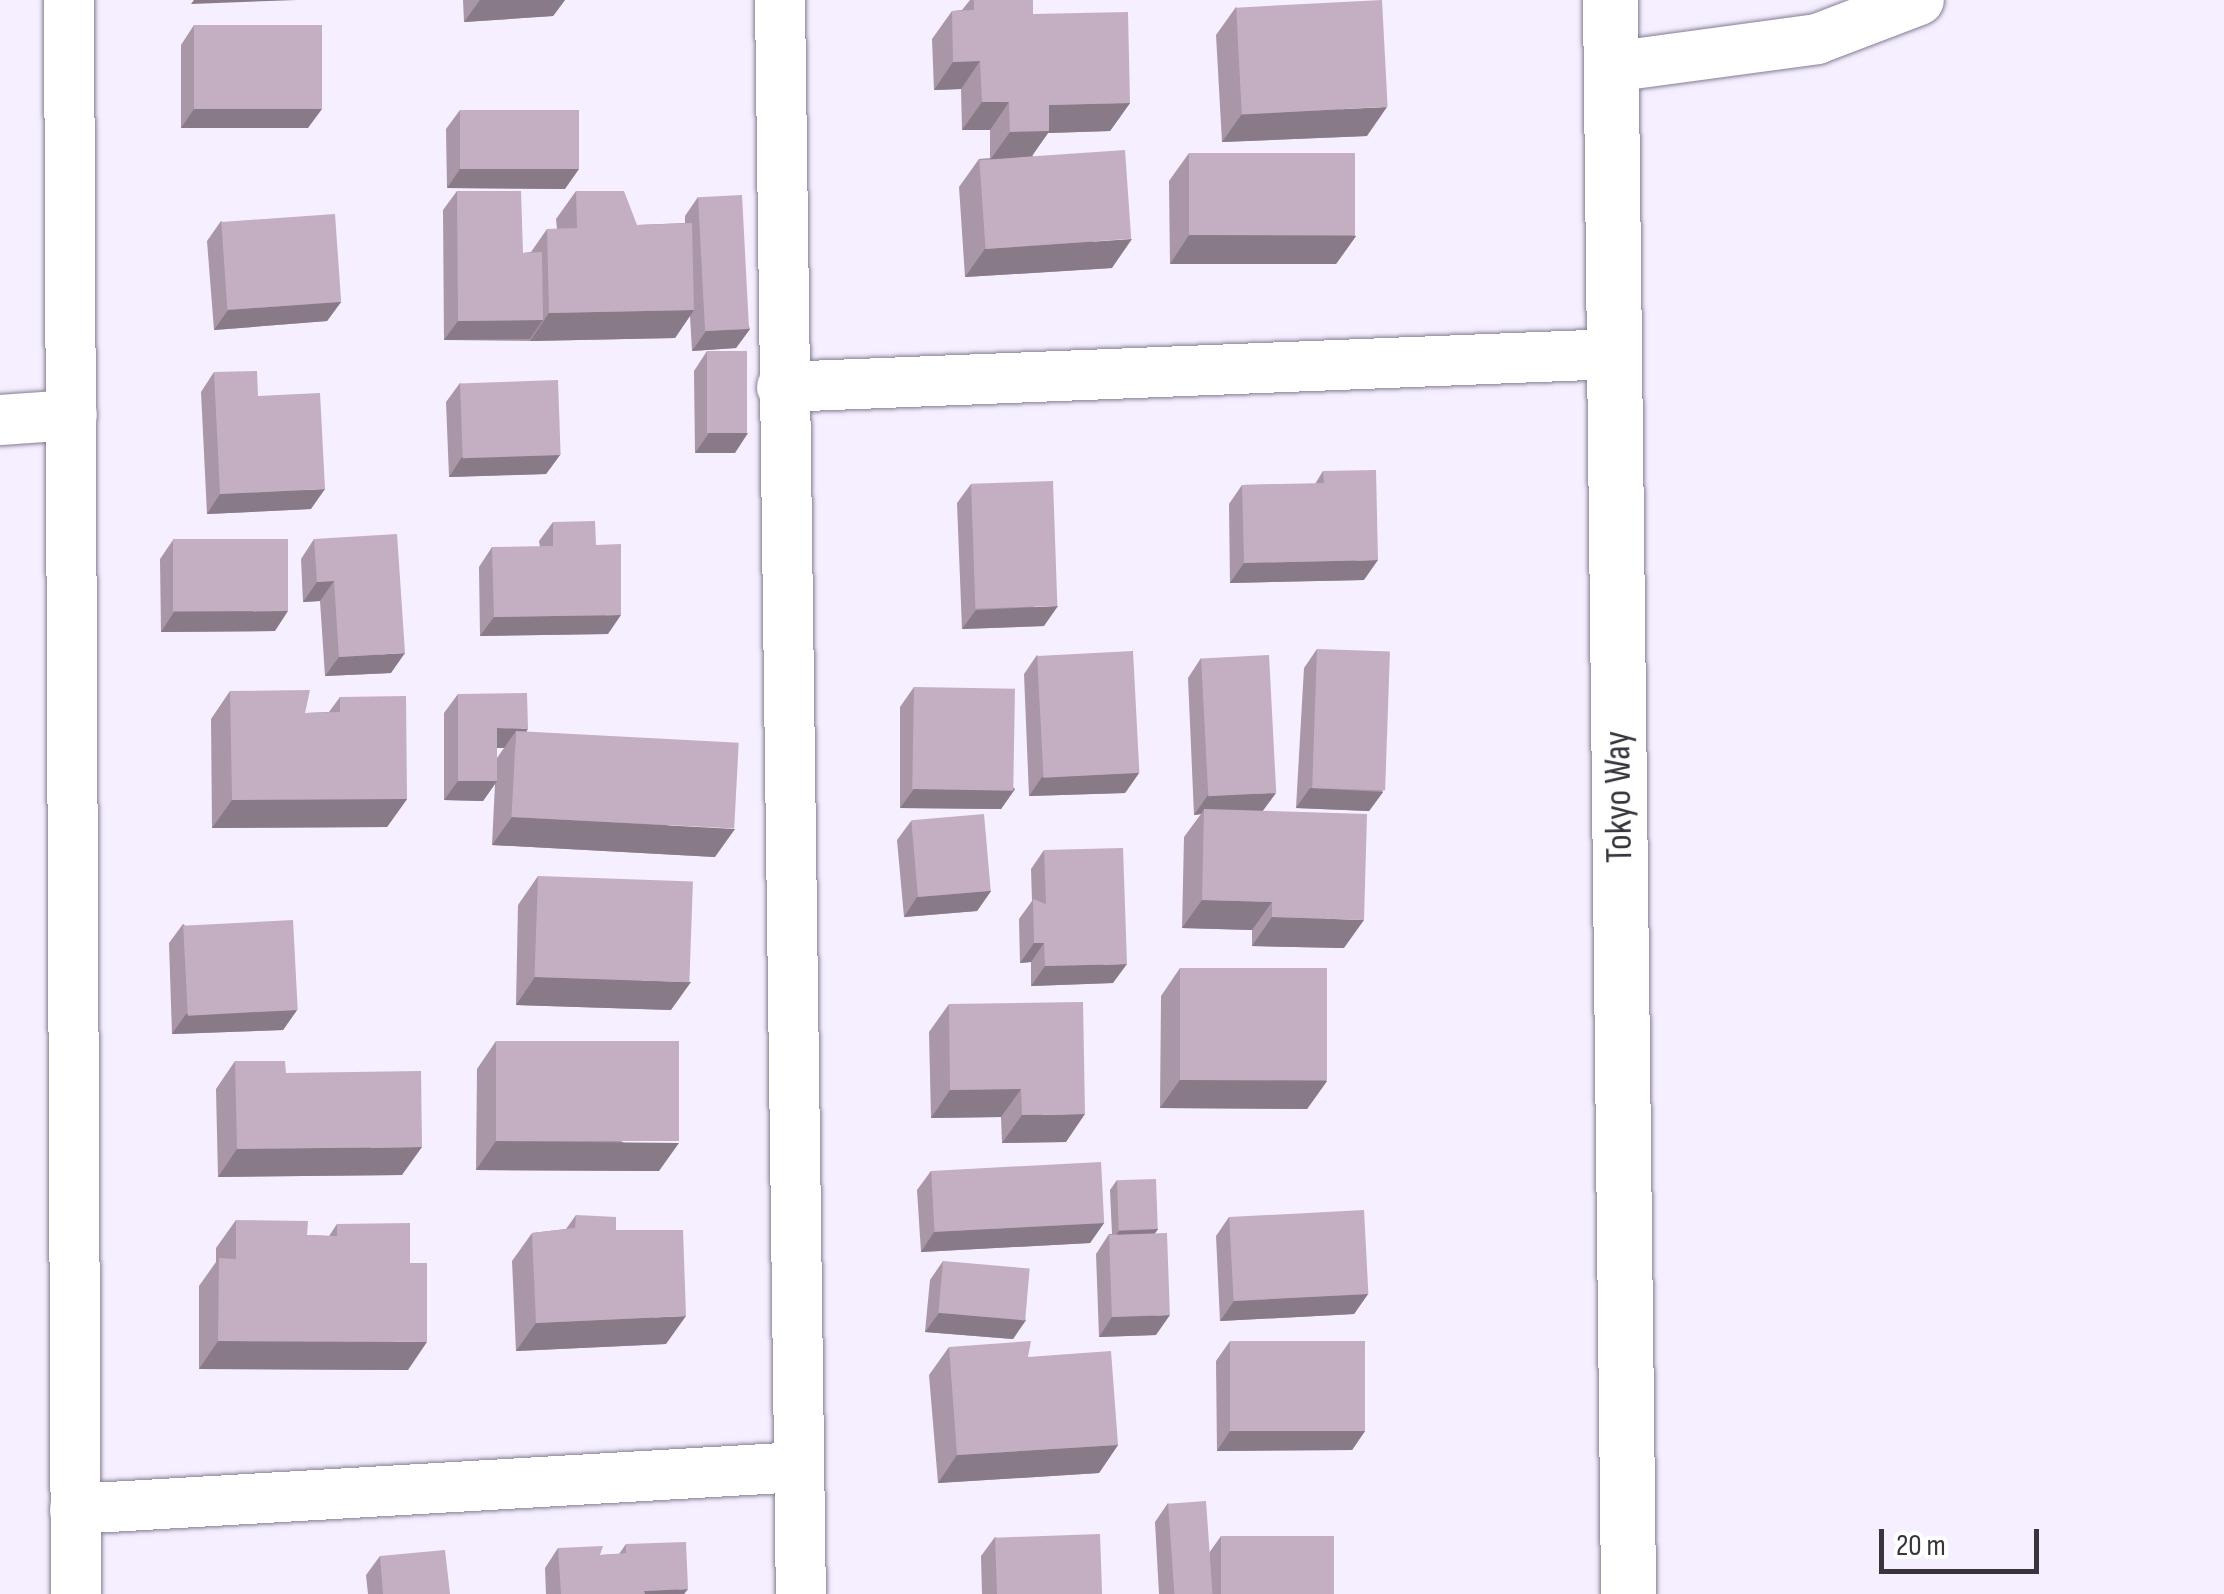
<!DOCTYPE html>
<html>
<head>
<meta charset="utf-8">
<style>
  body { margin:0 }
  #map { position:relative; width:2224px; height:1594px; overflow:hidden; background:#f5efff; font-family:"Sofia Sans Condensed",sans-serif }
  div>[style] { position:absolute }
  .roads { filter:drop-shadow(0 0 2px #857c94) drop-shadow(0 0 2px #857c94) }
  .street>* { height:50px; margin:-25px; padding:0 25px; transform-origin:25px; border-radius:25px; background:#fff }
  .secondary>* { height:55px; margin:-27.5px; padding:0 27.5px; transform-origin:27.5px; border-radius:27.5px; background:#fff }
  .wall>* { inset:0; background:#a996a7 }
  .shaded-wall>* { inset:0; background:#897a88 }
  .building>* { inset:0; background:#c4aec2; transform-origin:0 0 }
  span { translate:-50% -50%; white-space:nowrap; text-align:center; line-height:1.15; -webkit-text-stroke:8px #fff; paint-order:stroke }
  .street-label { font-size:38px; color:#39353f }
  .scale { position:absolute; left:1879px; top:1529px; width:160px; height:45px; box-sizing:border-box; border:5px solid #39353f; border-top:0; padding-left:12px; font-size:30px; line-height:35px; white-space:nowrap; color:#39353f; -webkit-text-stroke:8px #fff; paint-order:stroke }
</style>
</head>
<body>
<div id="map">
  <div class="roads">
    <div class="street">
      <div style="left:69px;top:0;width:1594px;rotate:89.75deg"></div>
      <div style="left:780px;top:0;width:1594px;rotate:89.25deg"></div>
      <div style="left:1611px;top:67px;width:208px;rotate:-7.7deg"></div>
      <div style="left:1817px;top:39px;width:109px;rotate:-20.9deg"></div>
      <div style="left:782px;top:387px;width:833px;rotate:-2.27deg"></div>
      <div style="left:0;top:420px;width:72px;rotate:-4deg"></div>
      <div style="left:75px;top:1509px;width:725px;rotate:-3.32deg"></div>
    </div>
    <div class="secondary">
      <div style="left:1610px;top:0;width:1594px;rotate:89.35deg"></div>
    </div>
  </div>
  <div class="wall">
    <div style="clip-path:polygon(463px 0,565px 0,553px 16px,464px 22px)"></div>
    <div style="clip-path:polygon(970px 0,1033px 0,1033px 14px,1130px 103px,1110px 131px,1048px 133px,1032px 155px,1112px 268px,965px 277px,959px 187px,979px 159px,990px 158px,990px 130px,962px 130px,961px 89px,934px 90px,932px 39px,952px 11px,962px 10px)"></div>
    <div style="clip-path:polygon(1236px 7px,1367px 136px,1222px 142px,1216px 35px)"></div>
    <div style="clip-path:polygon(194px 25px,308px 128px,181px 128px,181px 45px)"></div>
    <div style="clip-path:polygon(460px 110px,565px 189px,447px 188px,446px 129px)"></div>
    <div style="clip-path:polygon(1189px 153px,1356px 236px,1336px 264px,1170px 264px,1169px 181px)"></div>
    <div style="clip-path:polygon(457px 191px,523px 253px,531px 252px,547px 229px,557px 229px,556px 219px,576px 191px,637px 225px,685px 223px,685px 216px,698px 197px,750px 329px,736px 348px,692px 351px,690px 316px,675px 338px,530px 341px,444px 340px,443px 210px)"></div>
    <div style="clip-path:polygon(221px 221px,341px 302px,327px 321px,214px 330px,207px 241px)"></div>
    <div style="clip-path:polygon(707px 351px,735px 453px,695px 453px,694px 371px)"></div>
    <div style="clip-path:polygon(214px 372px,258px 396px,311px 509px,207px 514px,201px 392px)"></div>
    <div style="clip-path:polygon(460px 383px,560px 455px,546px 474px,449px 477px,446px 402px)"></div>
    <div style="clip-path:polygon(1323px 471px,1364px 580px,1230px 583px,1229px 504px,1242px 485px,1315px 484px)"></div>
    <div style="clip-path:polygon(971px 484px,1044px 626px,962px 629px,957px 503px)"></div>
    <div style="clip-path:polygon(553px 522px,596px 545px,608px 634px,480px 636px,479px 567px,492px 547px,540px 547px,539px 541px)"></div>
    <div style="clip-path:polygon(314px 539px,391px 673px,325px 676px,320px 601px,303px 602px,301px 559px)"></div>
    <div style="clip-path:polygon(173px 540px,275px 631px,161px 632px,160px 559px)"></div>
    <div style="clip-path:polygon(1317px 649px,1383px 792px,1369px 811px,1296px 808px,1304px 668px)"></div>
    <div style="clip-path:polygon(1037px 655px,1139px 773px,1125px 793px,1029px 796px,1024px 674px)"></div>
    <div style="clip-path:polygon(1201px 658px,1263px 811px,1344px 948px,1252px 946px,1252px 930px,1182px 928px,1184px 837px,1201px 814px,1194px 815px,1188px 678px)"></div>
    <div style="clip-path:polygon(914px 687px,1015px 789px,1001px 809px,900px 808px,900px 707px)"></div>
    <div style="clip-path:polygon(230px 691px,305px 713px,329px 712px,340px 697px,407px 799px,387px 827px,212px 828px,211px 719px)"></div>
    <div style="clip-path:polygon(evenodd,458px 694px,526px 731px,715px 857px,492px 845px,495px 784px,483px 801px,444px 800px,444px 713px,458px 694px,497px 748px,504px 748px,497px 758px,497px 748px)"></div>
    <div style="clip-path:polygon(911px 821px,991px 891px,977px 911px,904px 917px,897px 840px)"></div>
    <div style="clip-path:polygon(1044px 850px,1113px 983px,1031px 986px,1031px 962px,1020px 963px,1019px 919px,1032px 901px,1031px 869px)"></div>
    <div style="clip-path:polygon(538px 876px,671px 1010px,516px 1005px,518px 905px)"></div>
    <div style="clip-path:polygon(183px 924px,297px 1010px,283px 1030px,172px 1034px,169px 943px)"></div>
    <div style="clip-path:polygon(1180px 968px,1327px 1081px,1307px 1109px,1160px 1108px,1161px 996px)"></div>
    <div style="clip-path:polygon(949px 1004px,1066px 1142px,1002px 1143px,1001px 1117px,931px 1118px,929px 1032px)"></div>
    <div style="clip-path:polygon(496px 1041px,659px 1171px,476px 1170px,477px 1069px)"></div>
    <div style="clip-path:polygon(235px 1061px,286px 1073px,402px 1175px,218px 1177px,216px 1089px)"></div>
    <div style="clip-path:polygon(931px 1171px,1104px 1223px,1090px 1243px,921px 1252px,917px 1190px)"></div>
    <div style="clip-path:polygon(1117px 1180px,1158px 1229px,1155px 1233px,1156px 1335px,1099px 1337px,1096px 1254px,1109px 1234px,1112px 1234px,1110px 1190px)"></div>
    <div style="clip-path:polygon(576px 1215px,616px 1230px,666px 1344px,516px 1351px,512px 1261px,532px 1233px,566px 1229px)"></div>
    <div style="clip-path:polygon(1229px 1217px,1368px 1294px,1354px 1314px,1220px 1321px,1216px 1236px)"></div>
    <div style="clip-path:polygon(236px 1220px,307px 1235px,329px 1236px,337px 1224px,408px 1370px,199px 1369px,199px 1286px,216px 1262px,216px 1248px)"></div>
    <div style="clip-path:polygon(943px 1261px,1026px 1320px,1013px 1339px,925px 1332px,930px 1280px)"></div>
    <div style="clip-path:polygon(1230px 1341px,1365px 1431px,1352px 1450px,1217px 1451px,1216px 1361px)"></div>
    <div style="clip-path:polygon(949px 1347px,1028px 1357px,1118px 1445px,1099px 1473px,938px 1483px,929px 1375px)"></div>
    <div style="clip-path:polygon(1168px 1503px,1209px 1553px,1221px 1536px,1334px 1594px,1159px 1594px,1155px 1522px)"></div>
    <div style="clip-path:polygon(995px 1537px,1102px 1594px,982px 1594px,981px 1556px)"></div>
    <div style="clip-path:polygon(626px 1544px,684px 1594px,546px 1594px,545px 1568px,558px 1548px,600px 1555px,619px 1554px)"></div>
    <div style="clip-path:polygon(380px 1556px,450px 1594px,368px 1594px,366px 1575px)"></div>
  </div>
  <div class="shaded-wall">
    <div style="clip-path:polygon(194px 0,297px 0,191px 4px)"></div>
    <div style="clip-path:polygon(480px 0,565px 0,553px 16px,464px 22px)"></div>
    <div style="clip-path:polygon(980px 61px,961px 89px,934px 90px,953px 62px)"></div>
    <div style="clip-path:polygon(982px 102px,1009px 102px,990px 130px,962px 130px)"></div>
    <div style="clip-path:polygon(1130px 103px,1110px 131px,1048px 133px,1030px 159px,990px 160px,1010px 132px,1049px 105px)"></div>
    <div style="clip-path:polygon(1387px 107px,1367px 136px,1222px 142px,1242px 114px)"></div>
    <div style="clip-path:polygon(194px 109px,322px 109px,308px 128px,181px 128px)"></div>
    <div style="clip-path:polygon(460px 169px,579px 169px,565px 189px,447px 188px)"></div>
    <div style="clip-path:polygon(1189px 235px,1356px 236px,1336px 264px,1170px 264px)"></div>
    <div style="clip-path:polygon(1132px 239px,1112px 268px,965px 277px,985px 249px)"></div>
    <div style="clip-path:polygon(341px 302px,327px 321px,214px 330px,228px 310px)"></div>
    <div style="clip-path:polygon(694px 310px,675px 338px,530px 341px,549px 313px)"></div>
    <div style="clip-path:polygon(543px 320px,530px 339px,444px 340px,458px 321px)"></div>
    <div style="clip-path:polygon(750px 329px,736px 348px,692px 351px,706px 331px)"></div>
    <div style="clip-path:polygon(709px 433px,748px 433px,735px 453px,695px 453px)"></div>
    <div style="clip-path:polygon(560px 455px,546px 474px,449px 477px,462px 457px)"></div>
    <div style="clip-path:polygon(325px 489px,311px 509px,207px 514px,220px 494px)"></div>
    <div style="clip-path:polygon(1378px 560px,1364px 580px,1230px 583px,1244px 563px)"></div>
    <div style="clip-path:polygon(334px 581px,320px 601px,303px 602px,317px 582px)"></div>
    <div style="clip-path:polygon(1058px 606px,1044px 626px,962px 629px,976px 610px)"></div>
    <div style="clip-path:polygon(288px 611px,275px 631px,161px 632px,174px 612px)"></div>
    <div style="clip-path:polygon(621px 615px,608px 634px,480px 636px,494px 617px)"></div>
    <div style="clip-path:polygon(405px 653px,391px 673px,325px 676px,339px 657px)"></div>
    <div style="clip-path:polygon(497px 728px,528px 729px,515px 746px,516px 731px,504px 748px,483px 748px)"></div>
    <div style="clip-path:polygon(1139px 773px,1125px 793px,1029px 796px,1042px 777px)"></div>
    <div style="clip-path:polygon(458px 781px,497px 781px,483px 801px,444px 800px)"></div>
    <div style="clip-path:polygon(1310px 788px,1383px 792px,1369px 811px,1296px 808px)"></div>
    <div style="clip-path:polygon(914px 789px,1015px 789px,1001px 809px,900px 808px)"></div>
    <div style="clip-path:polygon(1276px 793px,1262px 812px,1204px 809px,1201px 814px,1194px 815px,1208px 795px)"></div>
    <div style="clip-path:polygon(407px 799px,387px 827px,212px 828px,232px 800px)"></div>
    <div style="clip-path:polygon(512px 817px,735px 829px,715px 857px,492px 845px)"></div>
    <div style="clip-path:polygon(991px 891px,977px 911px,904px 917px,917px 897px)"></div>
    <div style="clip-path:polygon(1202px 900px,1272px 902px,1252px 930px,1182px 928px)"></div>
    <div style="clip-path:polygon(1272px 917px,1364px 920px,1344px 948px,1252px 946px)"></div>
    <div style="clip-path:polygon(1034px 943px,1044px 943px,1031px 962px,1020px 963px)"></div>
    <div style="clip-path:polygon(1127px 964px,1113px 983px,1031px 986px,1045px 966px)"></div>
    <div style="clip-path:polygon(535px 977px,691px 982px,671px 1010px,516px 1005px)"></div>
    <div style="clip-path:polygon(297px 1010px,283px 1030px,172px 1034px,186px 1014px)"></div>
    <div style="clip-path:polygon(1180px 1080px,1327px 1081px,1307px 1109px,1160px 1108px)"></div>
    <div style="clip-path:polygon(1021px 1089px,1001px 1117px,931px 1118px,950px 1090px)"></div>
    <div style="clip-path:polygon(1085px 1114px,1066px 1142px,1002px 1143px,1022px 1115px)"></div>
    <div style="clip-path:polygon(496px 1141px,679px 1143px,659px 1171px,476px 1170px)"></div>
    <div style="clip-path:polygon(422px 1147px,402px 1175px,218px 1177px,237px 1149px)"></div>
    <div style="clip-path:polygon(1104px 1223px,1090px 1243px,921px 1252px,934px 1232px)"></div>
    <div style="clip-path:polygon(1158px 1229px,1151px 1239px,1112px 1241px,1119px 1231px)"></div>
    <div style="clip-path:polygon(1368px 1294px,1354px 1314px,1220px 1321px,1234px 1301px)"></div>
    <div style="clip-path:polygon(939px 1313px,1026px 1320px,1013px 1339px,925px 1332px)"></div>
    <div style="clip-path:polygon(1170px 1315px,1156px 1335px,1099px 1337px,1112px 1317px)"></div>
    <div style="clip-path:polygon(686px 1316px,666px 1344px,516px 1351px,536px 1323px)"></div>
    <div style="clip-path:polygon(218px 1341px,427px 1342px,408px 1370px,199px 1369px)"></div>
    <div style="clip-path:polygon(1230px 1431px,1365px 1431px,1352px 1450px,1217px 1451px)"></div>
    <div style="clip-path:polygon(1118px 1445px,1099px 1473px,938px 1483px,957px 1455px)"></div>
    <div style="clip-path:polygon(688px 1589px,684px 1594px,642px 1594px,644px 1591px)"></div>
  </div>
  <div class="building">
    <div style="clip-path:polygon(974px 0,1033px 0,1033px 14px,1128px 12px,1130px 103px,1049px 105px,1049px 131px,1010px 132px,1009px 102px,982px 102px,980px 61px,953px 62px,952px 11px,974px 10px)"></div>
    <div style="left:1382px;top:0;width:107px;height:146px;rotate:87deg"></div>
    <div style="left:194px;top:25px;width:128px;height:84px"></div>
    <div style="left:460px;top:110px;width:119px;height:59px"></div>
    <div style="left:1125px;top:150px;width:89px;height:146px;rotate:86deg"></div>
    <div style="left:1189px;top:153px;width:166px;height:82px"></div>
    <div style="clip-path:polygon(457px 191px,521px 191px,523px 253px,542px 252px,543px 320px,458px 321px)"></div>
    <div style="clip-path:polygon(576px 191px,624px 191px,637px 225px,692px 223px,694px 310px,549px 313px,547px 229px,577px 228px)"></div>
    <div style="left:742px;top:195px;width:134px;height:44px;rotate:87deg"></div>
    <div style="left:335px;top:214px;width:88px;height:114px;rotate:86deg"></div>
    <div style="left:707px;top:351px;width:40px;height:82px"></div>
    <div style="clip-path:polygon(257px 371px,258px 396px,320px 393px,325px 489px,220px 494px,214px 372px)"></div>
    <div style="left:558px;top:380px;width:75px;height:98px;rotate:88deg"></div>
    <div style="clip-path:polygon(1376px 470px,1378px 560px,1244px 563px,1242px 485px,1324px 483px,1323px 471px)"></div>
    <div style="left:1053px;top:481px;width:125px;height:82px;rotate:88deg"></div>
    <div style="clip-path:polygon(595px 521px,596px 545px,621px 544px,621px 615px,494px 617px,492px 547px,553px 546px,553px 522px)"></div>
    <div style="clip-path:polygon(397px 534px,405px 653px,339px 657px,334px 581px,317px 582px,314px 539px)"></div>
    <div style="left:288px;top:539px;width:72px;height:115px;rotate:90deg"></div>
    <div style="left:1317px;top:649px;width:73px;height:139px;rotate:2deg"></div>
    <div style="left:1133px;top:651px;width:122px;height:96px;rotate:87deg"></div>
    <div style="left:1269px;top:655px;width:138px;height:68px;rotate:87deg"></div>
    <div style="left:914px;top:687px;width:101px;height:102px;rotate:1deg"></div>
    <div style="clip-path:polygon(310px 690px,305px 713px,340px 712px,340px 697px,406px 696px,407px 799px,232px 800px,230px 691px)"></div>
    <div style="clip-path:polygon(527px 693px,528px 729px,497px 728px,497px 781px,458px 781px,458px 694px)"></div>
    <div style="left:516px;top:731px;width:223px;height:86px;rotate:3deg"></div>
    <div style="clip-path:polygon(1204px 809px,1367px 814px,1364px 920px,1272px 917px,1272px 902px,1202px 900px)"></div>
    <div style="left:984px;top:814px;width:77px;height:73px;rotate:85deg"></div>
    <div style="clip-path:polygon(1123px 848px,1127px 964px,1045px 966px,1044px 943px,1034px 943px,1033px 899px,1046px 904px,1044px 850px)"></div>
    <div style="left:538px;top:876px;width:155px;height:101px;rotate:2deg"></div>
    <div style="left:293px;top:920px;width:90px;height:110px;rotate:87deg"></div>
    <div style="left:1180px;top:968px;width:147px;height:112px"></div>
    <div style="clip-path:polygon(1083px 1002px,1085px 1114px,1022px 1115px,1021px 1089px,950px 1090px,949px 1004px)"></div>
    <div style="left:496px;top:1041px;width:183px;height:100px"></div>
    <div style="clip-path:polygon(235px 1061px,285px 1061px,286px 1073px,421px 1071px,422px 1147px,237px 1149px)"></div>
    <div style="left:1101px;top:1162px;width:61px;height:170px;rotate:87deg"></div>
    <div style="left:1156px;top:1179px;width:50px;height:39px;rotate:88deg"></div>
    <div style="left:1364px;top:1210px;width:84px;height:135px;rotate:87deg"></div>
    <div style="clip-path:polygon(576px 1215px,616px 1217px,616px 1230px,683px 1230px,686px 1316px,536px 1323px,532px 1233px,575px 1228px)"></div>
    <div style="clip-path:polygon(236px 1220px,308px 1221px,307px 1235px,337px 1236px,337px 1224px,410px 1223px,410px 1263px,427px 1263px,427px 1342px,218px 1341px,219px 1258px,236px 1259px)"></div>
    <div style="left:1167px;top:1233px;width:82px;height:58px;rotate:88deg"></div>
    <div style="left:943px;top:1261px;width:87px;height:52px;rotate:5deg"></div>
    <div style="clip-path:polygon(1031px 1341px,1028px 1357px,1111px 1351px,1118px 1445px,957px 1455px,949px 1347px)"></div>
    <div style="left:1230px;top:1341px;width:135px;height:90px"></div>
    <div style="left:1206px;top:1501px;width:93px;height:38px;rotate:86deg"></div>
    <div style="left:1100px;top:1534px;width:60px;height:105px;rotate:88deg"></div>
    <div style="left:1221px;top:1536px;width:113px;height:58px"></div>
    <div style="clip-path:polygon(686px 1542px,688px 1589px,644px 1591px,645px 1594px,561px 1594px,558px 1548px,603px 1546px,600px 1555px,626px 1553px,626px 1544px)"></div>
    <div style="clip-path:polygon(445px 1550px,450px 1594px,383px 1594px,380px 1556px)"></div>
  </div>
  <div class="street-label">
    <span style="left:1619px;top:797px;rotate:-91deg">Tokyo Way</span>
  </div>
  <div class="scale">20 m</div>
</div>
</body>
</html>
